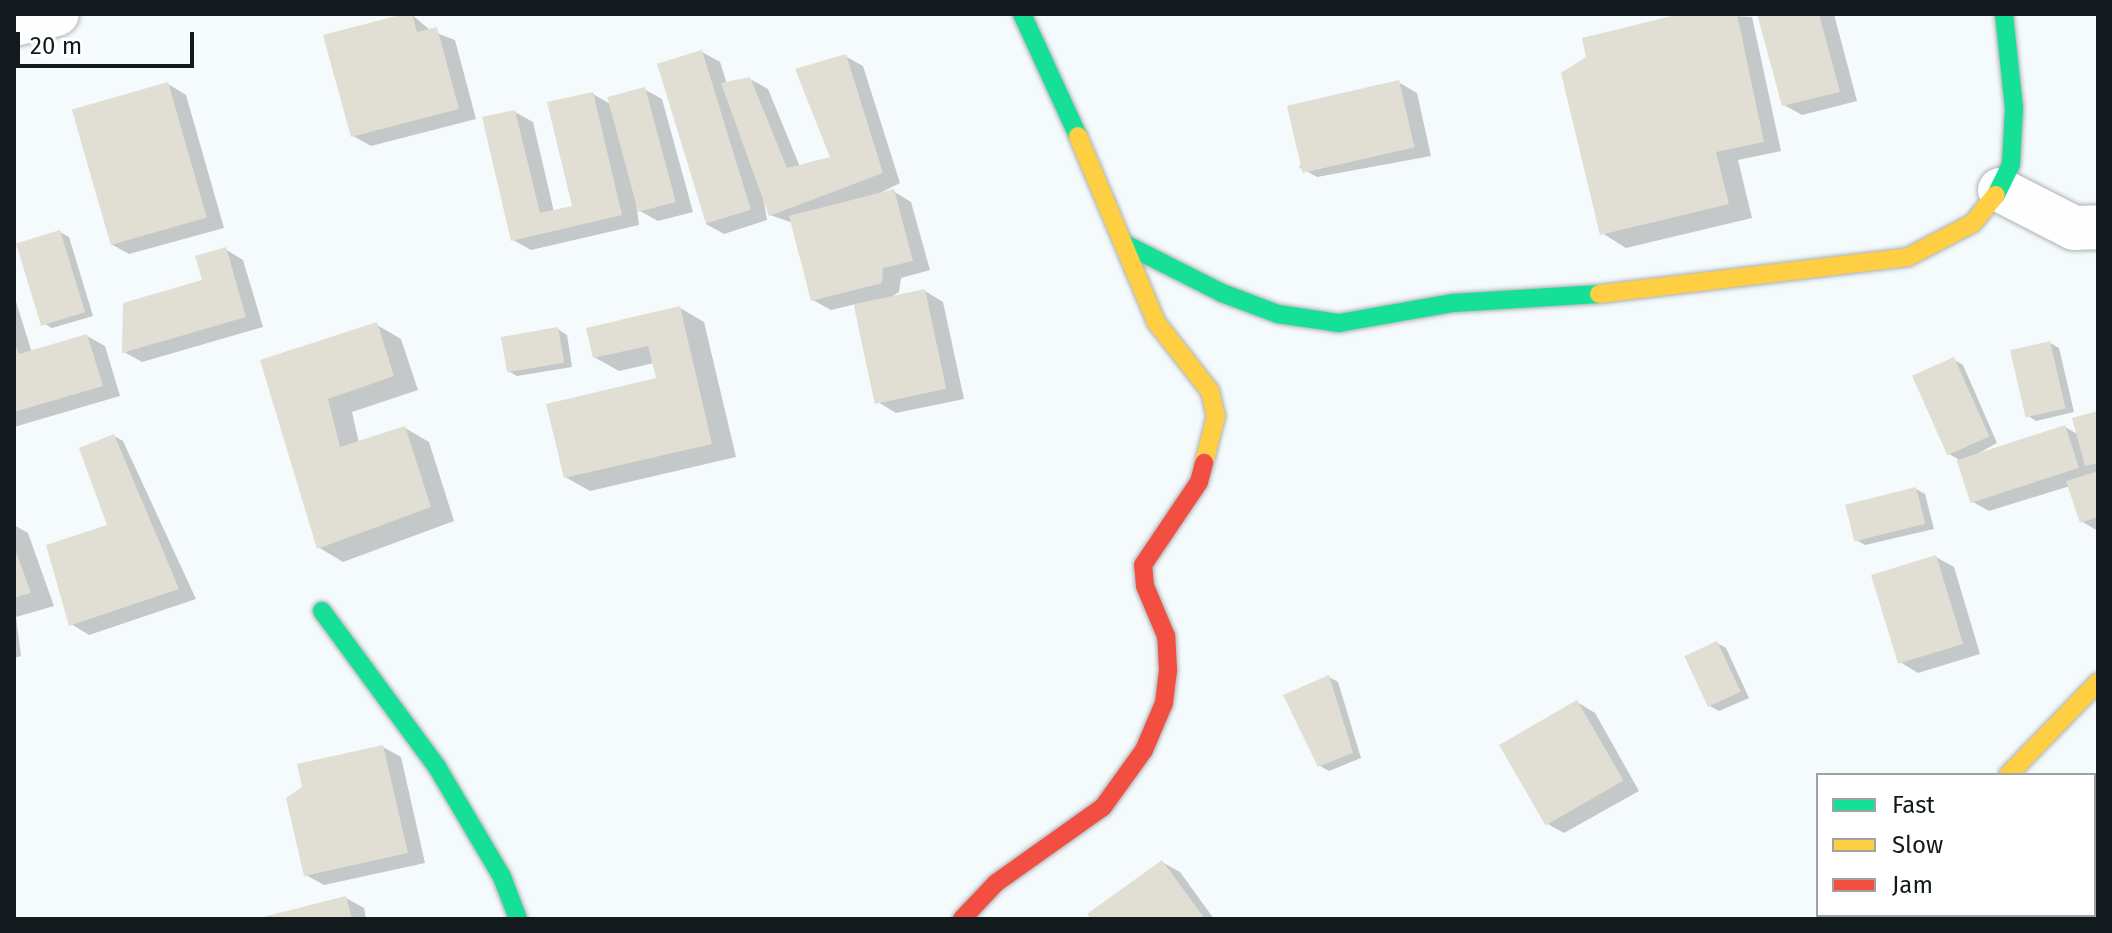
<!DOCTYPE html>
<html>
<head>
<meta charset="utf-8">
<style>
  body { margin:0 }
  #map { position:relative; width:2112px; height:933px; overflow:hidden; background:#f5fafc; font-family:"Fira Sans",sans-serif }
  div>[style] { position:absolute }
  .shadow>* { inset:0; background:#0003 }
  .building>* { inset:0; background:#e1ded4; transform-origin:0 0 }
  .roads { filter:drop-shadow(0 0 2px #abb1b3) drop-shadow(0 0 2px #abb1b3) }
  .street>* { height:44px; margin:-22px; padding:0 22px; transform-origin:22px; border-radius:22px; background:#fefeff }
  .fast>* { height:18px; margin:-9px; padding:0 9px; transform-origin:9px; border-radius:9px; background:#16e098 }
  .slow>* { height:18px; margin:-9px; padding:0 9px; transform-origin:9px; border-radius:9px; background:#ffcf43 }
  .jam>* { height:18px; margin:-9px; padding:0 9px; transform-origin:9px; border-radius:9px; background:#f24e42 }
  span { translate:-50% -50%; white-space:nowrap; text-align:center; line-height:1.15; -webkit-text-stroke:8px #fff; paint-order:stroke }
  .frame { position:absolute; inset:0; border:16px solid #121a1d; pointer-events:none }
  .legend { position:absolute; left:1816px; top:773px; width:280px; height:144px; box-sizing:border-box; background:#fff; border:2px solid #a0a3a5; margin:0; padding:10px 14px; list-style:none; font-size:24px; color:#121a1d }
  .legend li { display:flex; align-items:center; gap:16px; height:40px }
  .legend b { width:40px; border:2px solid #a0a3a5 }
  .scale { position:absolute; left:16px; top:32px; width:178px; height:36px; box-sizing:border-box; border:4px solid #121a1d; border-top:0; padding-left:10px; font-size:24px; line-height:28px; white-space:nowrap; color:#121a1d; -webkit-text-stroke:6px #fff; paint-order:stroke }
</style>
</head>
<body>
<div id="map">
  <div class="shadow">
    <div style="clip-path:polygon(411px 14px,431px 31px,455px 40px,476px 119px,371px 146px,353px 136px)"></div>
    <div style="clip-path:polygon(1698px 14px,1752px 17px,1781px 151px,1738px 160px,1752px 218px,1626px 248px,1602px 233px)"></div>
    <div style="clip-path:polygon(1759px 14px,1834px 14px,1857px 101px,1802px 115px,1784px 105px)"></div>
    <div style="clip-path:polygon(702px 52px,720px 62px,727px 84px,750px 79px,768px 89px,800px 167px,832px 159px,845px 56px,863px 66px,900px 183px,872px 197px,893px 191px,911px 202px,930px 270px,901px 278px,899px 292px,888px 299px,925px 291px,943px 302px,964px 399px,896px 413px,878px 402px,856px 304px,831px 310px,813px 300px,793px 223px,770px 215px,762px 191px,767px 220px,724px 234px,706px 224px)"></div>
    <div style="clip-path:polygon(1398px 82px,1417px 93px,1431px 156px,1317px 177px,1299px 167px)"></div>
    <div style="clip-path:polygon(168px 84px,186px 95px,224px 228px,129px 254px,111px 244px)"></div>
    <div style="clip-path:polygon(644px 89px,662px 99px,693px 212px,658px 221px,640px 211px,634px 187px,639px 225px,531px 250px,513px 240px,515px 112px,533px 122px,554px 212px,575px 207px,593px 94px,612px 105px)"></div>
    <div style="clip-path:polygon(60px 232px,69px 237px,93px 316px,52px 328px,43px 323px)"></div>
    <div style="clip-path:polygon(225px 249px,243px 260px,263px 327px,142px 362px,124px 352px,205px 281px)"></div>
    <div style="clip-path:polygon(14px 295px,32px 353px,87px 336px,105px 346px,120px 396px,14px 427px)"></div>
    <div style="clip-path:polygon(680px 308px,704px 322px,736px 457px,590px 491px,565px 477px,658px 380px,654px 363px,619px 371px,594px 357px)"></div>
    <div style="clip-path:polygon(377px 325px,401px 339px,418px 390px,352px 412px,359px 443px,405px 428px,429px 442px,454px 521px,343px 562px,318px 547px,262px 361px)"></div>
    <div style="clip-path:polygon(558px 329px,567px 335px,572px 367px,517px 376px,508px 371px)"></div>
    <div style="clip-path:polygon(2050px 343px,2059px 348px,2074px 412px,2036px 421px,2027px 415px)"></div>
    <div style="clip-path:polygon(1953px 359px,1963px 365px,1997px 443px,1968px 459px,2065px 427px,2079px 435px,2098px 414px,2098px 531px,2081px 521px,2070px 486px,1989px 511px,1971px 501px,1961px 461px,1949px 454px)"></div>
    <div style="clip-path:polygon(114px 436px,123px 441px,196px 599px,89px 635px,71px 624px,109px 527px)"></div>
    <div style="clip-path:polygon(1916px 489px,1925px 494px,1934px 529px,1865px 545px,1856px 540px)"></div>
    <div style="clip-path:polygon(14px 525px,28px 533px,54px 606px,16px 617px,21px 656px,14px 658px)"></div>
    <div style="clip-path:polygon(1936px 557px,1954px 567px,1980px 654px,1918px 673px,1900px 662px)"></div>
    <div style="clip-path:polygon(1717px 643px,1726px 648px,1749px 698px,1719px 711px,1710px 706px)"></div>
    <div style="clip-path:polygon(1329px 677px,1338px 682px,1361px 758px,1329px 771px,1320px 766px)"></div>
    <div style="clip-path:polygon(1577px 702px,1595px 713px,1639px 791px,1564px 833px,1546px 823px)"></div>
    <div style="clip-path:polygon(383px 747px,401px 757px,425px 863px,324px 885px,306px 875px)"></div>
    <div style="clip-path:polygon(1162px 862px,1180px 872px,1214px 919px,1094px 919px)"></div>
    <div style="clip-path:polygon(346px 898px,364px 908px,366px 919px,263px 919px)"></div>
  </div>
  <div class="building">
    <div style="clip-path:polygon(404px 14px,412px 14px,417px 32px,437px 27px,459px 109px,351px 137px,323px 35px)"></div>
    <div style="clip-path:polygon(1680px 14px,1737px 14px,1764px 142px,1716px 152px,1729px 204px,1600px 235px,1561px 73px,1586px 57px,1582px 38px)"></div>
    <div style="clip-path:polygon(1757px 14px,1819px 14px,1840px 92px,1782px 106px)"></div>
    <div style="left:702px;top:50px;width:167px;height:47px;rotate:73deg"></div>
    <div style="clip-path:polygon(846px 54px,883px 173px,769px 216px,721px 83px,750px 77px,787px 168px,830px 157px,795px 69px)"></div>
    <div style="left:1399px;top:80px;width:69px;height:115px;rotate:77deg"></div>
    <div style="left:168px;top:82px;width:141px;height:100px;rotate:74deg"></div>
    <div style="left:645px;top:87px;width:119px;height:39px;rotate:75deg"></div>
    <div style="clip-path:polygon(593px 92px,622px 215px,511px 241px,482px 117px,515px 110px,540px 213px,572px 206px,547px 102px)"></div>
    <div style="clip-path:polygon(894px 189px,913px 261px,883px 268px,882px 283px,811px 301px,789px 216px)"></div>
    <div style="left:60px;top:230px;width:86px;height:46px;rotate:73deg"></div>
    <div style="clip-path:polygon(226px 247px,246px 317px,122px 353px,123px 303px,202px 280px,195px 256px)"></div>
    <div style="left:925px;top:289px;width:102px;height:73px;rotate:78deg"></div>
    <div style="clip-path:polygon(680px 306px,712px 444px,564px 478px,546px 404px,656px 378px,648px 346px,593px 358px,586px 328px)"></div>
    <div style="clip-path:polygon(377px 322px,394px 376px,328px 399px,340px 447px,405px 426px,431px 507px,317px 549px,260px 360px)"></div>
    <div style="left:558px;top:327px;width:36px;height:58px;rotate:80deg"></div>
    <div style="clip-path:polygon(87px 334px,103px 386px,14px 412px,14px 341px,19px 354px)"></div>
    <div style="left:2050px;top:341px;width:69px;height:41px;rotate:77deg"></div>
    <div style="left:1954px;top:357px;width:87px;height:46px;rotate:66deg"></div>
    <div style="clip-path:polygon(2098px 411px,2098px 463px,2085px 466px,2072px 418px)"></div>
    <div style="left:2065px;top:425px;width:45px;height:114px;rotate:72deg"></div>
    <div style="clip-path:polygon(114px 434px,179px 589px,69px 626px,46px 545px,107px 525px,79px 448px)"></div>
    <div style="clip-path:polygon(2098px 471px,2098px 517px,2080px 523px,2066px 481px)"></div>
    <div style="left:1916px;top:487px;width:38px;height:73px;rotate:76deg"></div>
    <div style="clip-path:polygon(14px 546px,31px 593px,14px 598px)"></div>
    <div style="left:1936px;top:555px;width:93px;height:68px;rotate:73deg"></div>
    <div style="left:1717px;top:641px;width:56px;height:36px;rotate:65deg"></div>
    <div style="clip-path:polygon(1329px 675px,1353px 753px,1318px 767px,1283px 695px)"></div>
    <div style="left:1577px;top:700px;width:93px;height:90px;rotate:60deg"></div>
    <div style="clip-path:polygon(383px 745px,408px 853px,304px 876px,286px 798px,302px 787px,297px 764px)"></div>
    <div style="clip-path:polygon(1162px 860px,1205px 919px,1091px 919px,1087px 914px)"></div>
    <div style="clip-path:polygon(346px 896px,352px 919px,259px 919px,259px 918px)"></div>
    <div style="left:1991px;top:915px;width:79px;height:6px"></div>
  </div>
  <div class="roads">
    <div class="street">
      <div style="left:14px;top:24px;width:44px;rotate:-13.1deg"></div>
      <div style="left:2000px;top:190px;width:83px;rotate:27.2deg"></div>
      <div style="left:2074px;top:228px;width:24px;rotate:-2deg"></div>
      <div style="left:1870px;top:919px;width:6px;rotate:-45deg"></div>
    </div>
    <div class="fast">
      <div style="left:1022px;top:14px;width:134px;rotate:65.3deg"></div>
      <div style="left:1996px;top:195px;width:34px;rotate:-64deg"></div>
      <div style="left:2011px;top:164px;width:56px;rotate:-86.9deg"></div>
      <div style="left:2014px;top:108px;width:95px;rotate:-96.1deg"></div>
      <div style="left:1127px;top:245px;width:106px;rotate:26.8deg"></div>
      <div style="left:1222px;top:293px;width:60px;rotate:20.6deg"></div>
      <div style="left:1278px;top:314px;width:62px;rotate:8.4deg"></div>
      <div style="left:1339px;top:323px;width:116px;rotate:-10deg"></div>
      <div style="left:1453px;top:303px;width:146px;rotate:-3.5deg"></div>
      <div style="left:322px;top:611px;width:194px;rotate:53.6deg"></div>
      <div style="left:437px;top:767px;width:128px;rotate:59.4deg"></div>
      <div style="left:502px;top:877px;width:45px;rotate:69.1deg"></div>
    </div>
    <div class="slow">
      <div style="left:1078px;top:136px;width:202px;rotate:67.2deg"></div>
      <div style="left:1156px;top:322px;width:88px;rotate:52deg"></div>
      <div style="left:1210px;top:391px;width:26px;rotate:77deg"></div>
      <div style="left:1216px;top:416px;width:49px;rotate:104.3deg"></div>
      <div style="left:1599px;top:294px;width:311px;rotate:-6.8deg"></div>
      <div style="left:1908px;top:257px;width:73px;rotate:-27.6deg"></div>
      <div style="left:1973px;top:223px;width:36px;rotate:-51deg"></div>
      <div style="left:2008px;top:775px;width:129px;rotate:-45.9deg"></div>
    </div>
    <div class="jam">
      <div style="left:962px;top:919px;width:50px;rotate:-46.6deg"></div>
      <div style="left:996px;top:883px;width:131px;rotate:-35.4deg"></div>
      <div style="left:1103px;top:807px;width:70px;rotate:-54.3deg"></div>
      <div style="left:1144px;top:750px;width:51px;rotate:-66.9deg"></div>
      <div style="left:1164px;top:703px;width:33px;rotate:-83deg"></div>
      <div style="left:1168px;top:670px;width:34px;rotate:-93deg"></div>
      <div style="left:1166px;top:636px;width:54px;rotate:-112.8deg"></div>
      <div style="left:1145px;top:586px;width:21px;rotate:-95deg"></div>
      <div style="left:1143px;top:565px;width:100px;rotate:-56deg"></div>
      <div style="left:1199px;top:482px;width:20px;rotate:-75deg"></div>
    </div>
  </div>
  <div class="frame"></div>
  <ul class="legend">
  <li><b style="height:10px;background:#16e098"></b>Fast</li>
  <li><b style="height:10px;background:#ffcf43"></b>Slow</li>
  <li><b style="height:10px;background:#f24e42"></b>Jam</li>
  </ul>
  <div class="scale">20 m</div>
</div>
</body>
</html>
